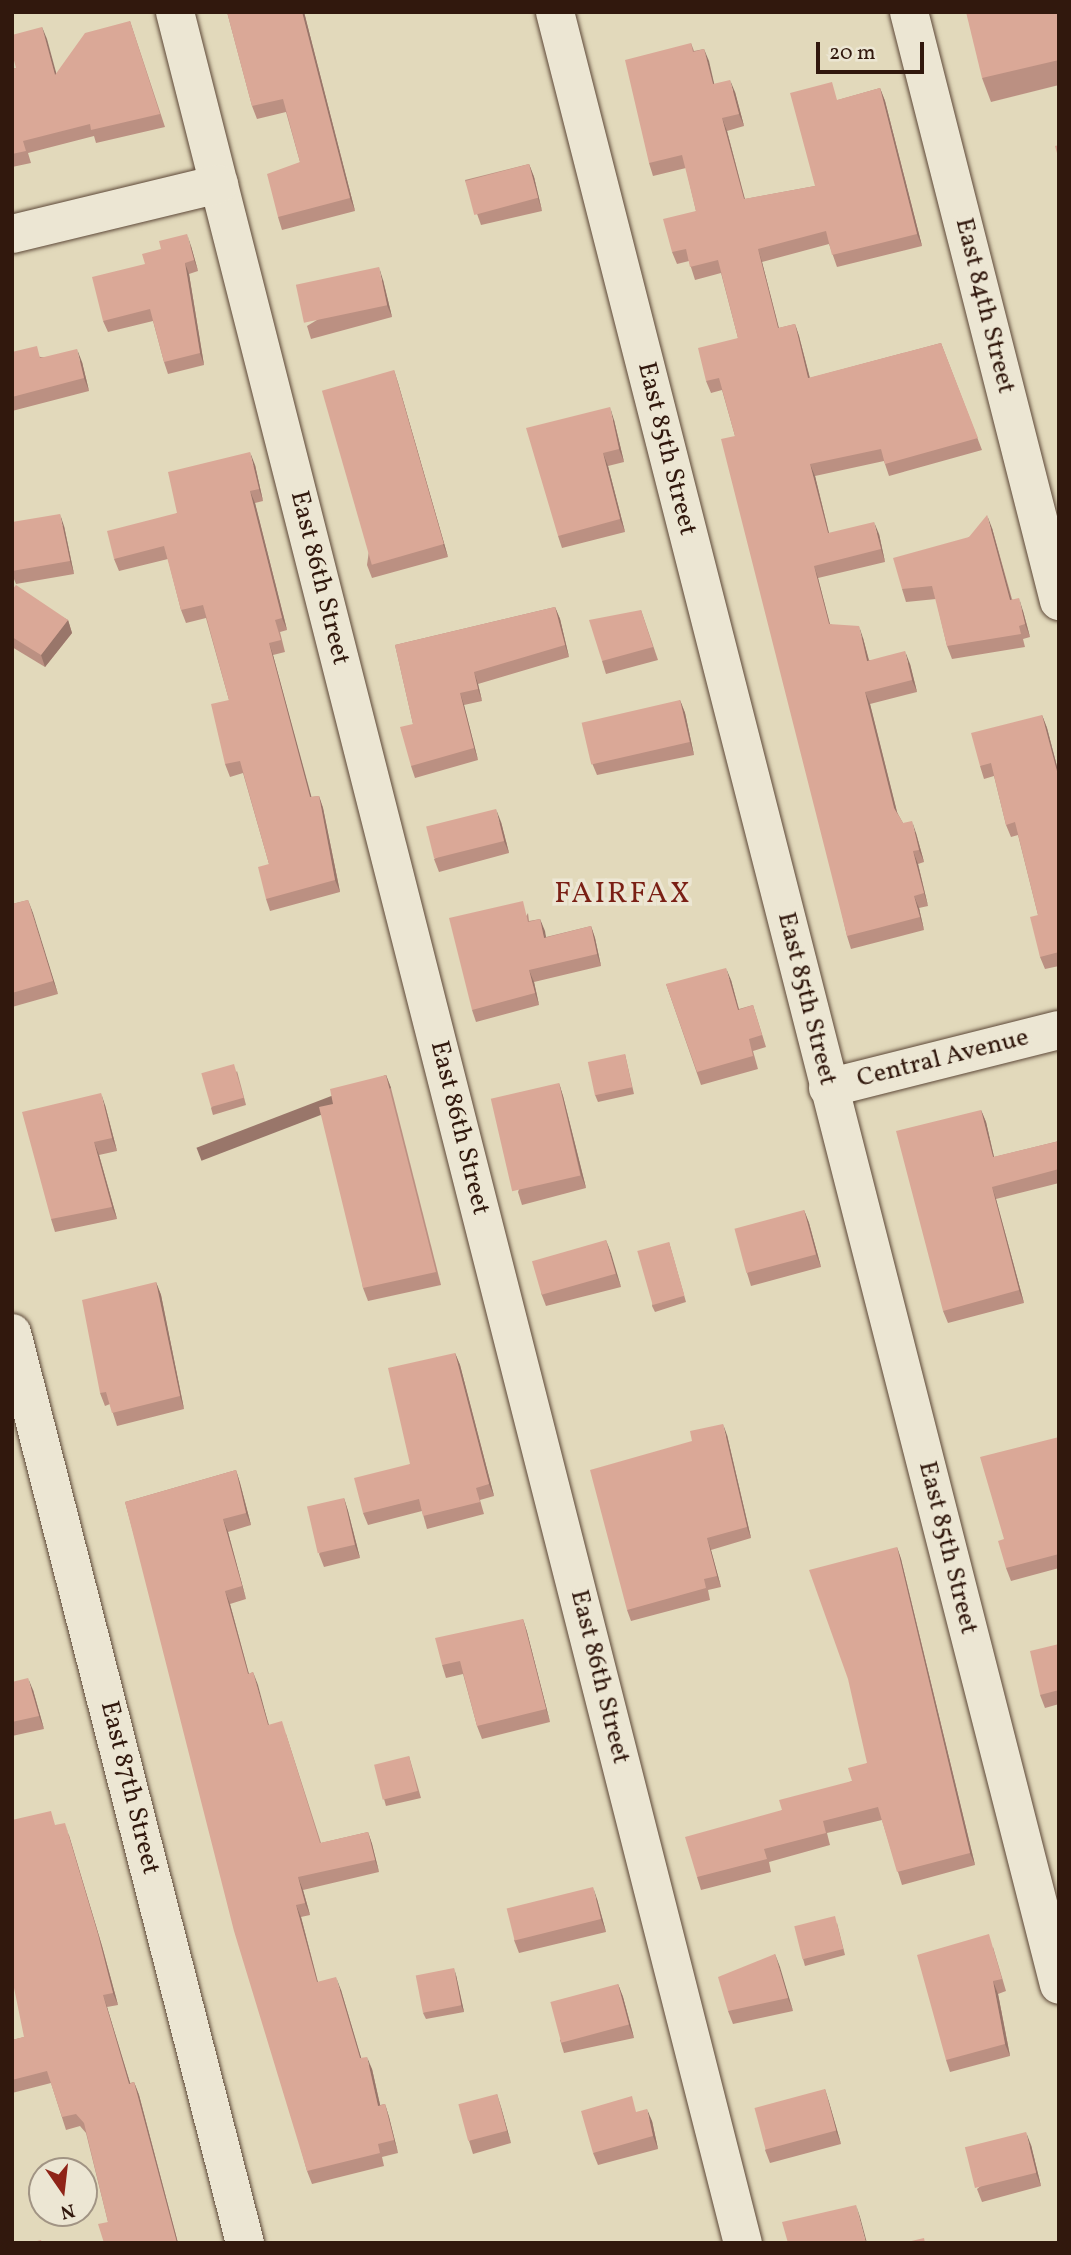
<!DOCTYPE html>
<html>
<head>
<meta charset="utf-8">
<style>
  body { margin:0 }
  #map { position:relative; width:1071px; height:2255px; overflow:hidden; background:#e2d9bb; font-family:Vollkorn,serif }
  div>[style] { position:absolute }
  .roads { filter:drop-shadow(0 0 2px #5d4838) drop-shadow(0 0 2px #5d4838) }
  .minor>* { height:38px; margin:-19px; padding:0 19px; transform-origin:19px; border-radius:19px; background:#ece6d3 }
  .wall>* { inset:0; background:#bb9082 }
  .shaded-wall>* { inset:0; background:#99766a; transform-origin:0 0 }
  .building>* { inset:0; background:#daa897; transform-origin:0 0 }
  span { translate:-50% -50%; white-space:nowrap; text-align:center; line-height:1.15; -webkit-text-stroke:7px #ece6d3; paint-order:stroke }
  .street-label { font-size:26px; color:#31180d }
  .quarter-label { font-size:30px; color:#7a1f14; letter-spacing:2px }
  .frame { position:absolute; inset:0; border:14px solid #31180d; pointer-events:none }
  .north { position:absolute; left:28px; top:2157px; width:70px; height:70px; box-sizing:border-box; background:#ece6d3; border:2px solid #a19484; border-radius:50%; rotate:166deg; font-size:19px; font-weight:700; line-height:28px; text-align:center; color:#31180d }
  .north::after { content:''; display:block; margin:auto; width:24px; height:32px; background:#8f2418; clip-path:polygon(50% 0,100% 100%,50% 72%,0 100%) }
  .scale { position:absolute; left:816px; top:42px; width:108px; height:32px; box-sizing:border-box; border:4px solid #31180d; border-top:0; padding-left:9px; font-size:21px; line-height:24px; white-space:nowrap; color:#31180d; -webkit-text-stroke:5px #ece6d3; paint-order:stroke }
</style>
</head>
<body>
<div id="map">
  <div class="roads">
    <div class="minor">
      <div style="left:175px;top:12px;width:2302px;rotate:75.72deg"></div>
      <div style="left:555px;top:12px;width:2036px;rotate:75.67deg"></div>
      <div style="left:909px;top:12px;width:608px;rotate:75.71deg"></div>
      <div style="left:12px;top:234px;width:213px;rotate:-13.6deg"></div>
      <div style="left:828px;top:1088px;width:238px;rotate:-14.1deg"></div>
      <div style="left:12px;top:1333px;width:939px;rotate:75.64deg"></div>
    </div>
  </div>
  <div class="wall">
    <div style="clip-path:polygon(227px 12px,304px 12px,355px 211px,282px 230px,278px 217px,300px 162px,286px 112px,257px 119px,252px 106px)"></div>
    <div style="clip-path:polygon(1059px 12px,1059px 85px,991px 102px,982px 78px)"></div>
    <div style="clip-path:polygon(130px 21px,165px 127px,96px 143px,94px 136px,28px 153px,31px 163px,12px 167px,12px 69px,16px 68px,42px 27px,56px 74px)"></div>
    <div style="clip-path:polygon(691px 43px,694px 51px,704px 49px,714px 84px,735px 92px,744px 126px,727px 131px,745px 199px,815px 186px,838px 100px,880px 88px,885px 101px,922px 246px,837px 267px,829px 244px,762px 262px,779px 328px,795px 324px,799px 336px,810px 378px,941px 343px,982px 450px,889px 476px,884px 461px,815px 476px,829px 533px,879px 534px,885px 562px,818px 578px,830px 624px,863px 638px,869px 660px,910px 664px,917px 692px,870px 704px,897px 812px,903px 823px,916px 833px,924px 862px,918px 864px,928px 906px,919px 908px,924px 930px,851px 949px,847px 936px,735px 436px,722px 390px,711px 393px,706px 381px,738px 338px,721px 273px,695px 280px,689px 261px,677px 264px,672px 252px,696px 211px,686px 168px,653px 176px,649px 163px)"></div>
    <div style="clip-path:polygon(529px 164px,534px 177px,542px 211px,481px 225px,465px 180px)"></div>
    <div style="clip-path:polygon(191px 246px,198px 271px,189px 274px,204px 365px,168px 374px,164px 362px,153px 321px,108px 332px,103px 321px)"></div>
    <div style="clip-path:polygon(383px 280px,392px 317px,311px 339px,307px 326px)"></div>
    <div style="clip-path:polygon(12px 352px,41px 357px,82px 362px,89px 391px,12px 411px)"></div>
    <div style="clip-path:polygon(394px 370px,398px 383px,448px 557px,372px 578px,367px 565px)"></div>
    <div style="clip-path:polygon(614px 420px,624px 462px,608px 466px,625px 532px,562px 548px,558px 536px)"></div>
    <div style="clip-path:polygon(255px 465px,263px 501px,255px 503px,287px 630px,280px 632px,285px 652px,273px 655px,311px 797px,319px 796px,323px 808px,340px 892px,270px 911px,266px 899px,269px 864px,243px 773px,230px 777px,225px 764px,229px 700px,206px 618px,186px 623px,181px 610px,168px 559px,119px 571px,114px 559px,177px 513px)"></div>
    <div style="clip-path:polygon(12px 522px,64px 526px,74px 574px,16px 584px,12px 574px)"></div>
    <div style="clip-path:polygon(992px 528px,1012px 599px,1023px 611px,1030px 637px,1023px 639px,1025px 647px,952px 659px,947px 646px,936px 599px,906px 602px,902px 589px,969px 537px)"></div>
    <div style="clip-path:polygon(12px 590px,68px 620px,72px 633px,45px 667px,12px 647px)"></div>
    <div style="clip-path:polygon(555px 607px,560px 619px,569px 657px,478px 684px,482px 701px,464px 705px,478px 760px,415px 778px,411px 766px,413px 724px,395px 645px)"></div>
    <div style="clip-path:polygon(641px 610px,658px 660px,606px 674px,602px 661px)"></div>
    <div style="clip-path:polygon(680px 700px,685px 713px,694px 755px,597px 775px,592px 763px)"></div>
    <div style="clip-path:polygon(1042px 715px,1047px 728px,1059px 774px,1059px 966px,1045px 969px,1040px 957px,1038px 915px,1018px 835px,1011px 837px,1006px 825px,994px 776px,984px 779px,980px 766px)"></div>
    <div style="clip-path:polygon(501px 822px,509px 853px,439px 872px,434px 859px)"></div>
    <div style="clip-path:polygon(28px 900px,58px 994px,12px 1007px,12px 904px)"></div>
    <div style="clip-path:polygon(528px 913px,529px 921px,540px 919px,546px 937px,591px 926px,595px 938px,601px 966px,534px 982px,539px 1005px,476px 1022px,472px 1010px)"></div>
    <div style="clip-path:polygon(731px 980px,739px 1009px,753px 1005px,766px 1047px,753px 1051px,758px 1069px,701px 1085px,666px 984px)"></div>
    <div style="clip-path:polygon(625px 1054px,634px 1094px,598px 1102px,595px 1095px)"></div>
    <div style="clip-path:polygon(237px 1071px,246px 1105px,213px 1115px,211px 1108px)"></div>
    <div style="clip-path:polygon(386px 1075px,391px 1088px,441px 1285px,368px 1301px,363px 1288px,333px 1104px)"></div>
    <div style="clip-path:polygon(559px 1083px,563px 1096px,586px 1188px,522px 1205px,518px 1192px)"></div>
    <div style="clip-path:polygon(105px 1105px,117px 1151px,99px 1155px,117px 1219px,55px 1232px,51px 1219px)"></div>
    <div style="clip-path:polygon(981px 1110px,986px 1122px,994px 1157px,1059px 1141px,1059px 1183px,996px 1199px,1024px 1303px,948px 1323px,943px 1311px)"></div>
    <div style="clip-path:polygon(804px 1210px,809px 1223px,821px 1267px,751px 1286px,747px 1273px)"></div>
    <div style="clip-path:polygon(606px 1240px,621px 1287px,546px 1306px,541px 1293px)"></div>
    <div style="clip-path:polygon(669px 1242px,686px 1302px,655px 1312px,652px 1306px)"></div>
    <div style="clip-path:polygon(156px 1282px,161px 1295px,184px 1409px,117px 1426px,110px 1404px,105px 1406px,100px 1393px)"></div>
    <div style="clip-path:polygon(455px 1353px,460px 1365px,494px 1496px,480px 1500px,484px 1514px,427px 1529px,422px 1511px,368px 1525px,363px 1513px,410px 1464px)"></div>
    <div style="clip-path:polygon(727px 1435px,751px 1538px,711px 1550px,721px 1587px,708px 1590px,710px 1600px,631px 1621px,627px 1610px)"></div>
    <div style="clip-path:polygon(1059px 1437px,1059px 1568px,1011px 1581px,1006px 1568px,1004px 1539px)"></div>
    <div style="clip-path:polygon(236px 1470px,240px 1483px,251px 1525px,228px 1532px,246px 1599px,230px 1604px,249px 1674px,253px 1672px,269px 1725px,286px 1734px,321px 1843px,368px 1832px,372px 1844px,379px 1872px,303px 1890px,310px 1915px,301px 1917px,318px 1982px,341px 1990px,361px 2058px,372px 2069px,380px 2105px,385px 2104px,389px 2117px,398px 2153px,382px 2157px,384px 2166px,312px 2184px,307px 2171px,125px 1502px)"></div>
    <div style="clip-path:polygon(344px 1498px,348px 1511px,360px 1558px,324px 1567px,319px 1554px)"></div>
    <div style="clip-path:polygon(897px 1547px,901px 1559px,975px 1865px,902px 1885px,882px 1820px,827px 1833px,830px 1845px,769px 1862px,771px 1872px,701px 1890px,697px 1877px,782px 1810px,852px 1781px,867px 1763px)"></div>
    <div style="clip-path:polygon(523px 1619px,527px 1632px,550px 1722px,482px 1739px,477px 1726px,463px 1674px,446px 1678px,442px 1665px)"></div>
    <div style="clip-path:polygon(1059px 1644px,1059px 1704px,1045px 1708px,1040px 1695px)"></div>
    <div style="clip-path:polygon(12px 1682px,33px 1690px,44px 1729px,12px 1736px)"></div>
    <div style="clip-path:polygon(409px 1756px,421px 1798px,386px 1806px,384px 1799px)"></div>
    <div style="clip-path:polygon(56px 1825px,69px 1835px,102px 1946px,118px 2005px,107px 2007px,130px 2083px,134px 2082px,139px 2095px,178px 2243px,104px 2243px,108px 2222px,86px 2133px,80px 2126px,66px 2130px,51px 2083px,12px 2093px,12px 2040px,24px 2037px)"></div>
    <div style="clip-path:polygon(597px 1899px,606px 1932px,519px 1953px,514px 1940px)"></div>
    <div style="clip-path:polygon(837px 1923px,845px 1955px,805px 1966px,803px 1959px)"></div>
    <div style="clip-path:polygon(993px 1947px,1006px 1991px,998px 1994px,1010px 2056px,950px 2072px,946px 2060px)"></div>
    <div style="clip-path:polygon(775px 1954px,793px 2011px,733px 2024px,728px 2011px)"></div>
    <div style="clip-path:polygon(456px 1975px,464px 2012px,426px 2019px,423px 2013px)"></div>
    <div style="clip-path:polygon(618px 1984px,623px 1997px,634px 2038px,564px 2053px,560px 2040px)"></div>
    <div style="clip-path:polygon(825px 2089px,841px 2144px,770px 2163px,765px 2150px)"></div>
    <div style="clip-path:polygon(497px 2094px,511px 2143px,473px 2154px,469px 2141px)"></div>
    <div style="clip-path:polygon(638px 2112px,652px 2121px,658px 2149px,598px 2165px,593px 2153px)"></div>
    <div style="clip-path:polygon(1031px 2145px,1041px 2186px,982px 2202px,977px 2189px)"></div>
  </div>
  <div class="shaded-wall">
    <div style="clip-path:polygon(302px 12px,304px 12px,355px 211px,350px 198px)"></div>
    <div style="clip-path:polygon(42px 27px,47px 39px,60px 87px,55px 75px)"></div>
    <div style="clip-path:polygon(704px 49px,709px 61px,717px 96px,713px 84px)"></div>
    <div style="clip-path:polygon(730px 80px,735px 92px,744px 126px,739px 114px)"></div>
    <div style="clip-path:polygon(880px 88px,885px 101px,922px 246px,917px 234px)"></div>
    <div style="clip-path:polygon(722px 118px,727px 131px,748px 212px,744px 199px)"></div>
    <div style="clip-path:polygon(529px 164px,534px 177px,542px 211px,538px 198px)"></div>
    <div style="clip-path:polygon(187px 234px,191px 246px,198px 271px,194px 260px)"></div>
    <div style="clip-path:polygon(758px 249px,762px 262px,782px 341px,778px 328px)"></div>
    <div style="clip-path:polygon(185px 263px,189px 274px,204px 365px,200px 353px)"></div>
    <div style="clip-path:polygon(379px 267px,383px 280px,392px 317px,387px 305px)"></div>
    <div style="clip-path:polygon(795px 324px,799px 336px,813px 391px,808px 378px)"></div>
    <div style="clip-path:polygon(77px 349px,82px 362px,89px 391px,84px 378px)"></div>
    <div style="clip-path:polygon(394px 370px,398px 383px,448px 557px,443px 544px)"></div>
    <div style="clip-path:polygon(610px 407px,614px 420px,624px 462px,619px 449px)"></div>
    <div style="clip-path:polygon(250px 452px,255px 465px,263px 501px,259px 489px)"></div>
    <div style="clip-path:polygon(603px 453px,608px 466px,625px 532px,620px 519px)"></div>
    <div style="clip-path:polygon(810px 464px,815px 476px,832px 546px,828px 533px)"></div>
    <div style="clip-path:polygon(250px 491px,255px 503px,287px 630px,282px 618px)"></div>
    <div style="clip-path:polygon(60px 514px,64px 526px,74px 574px,70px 561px)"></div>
    <div style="clip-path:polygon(987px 515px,992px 528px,1015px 613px,1010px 600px)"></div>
    <div style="clip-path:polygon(874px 522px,879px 534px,885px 562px,881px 549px)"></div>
    <div style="clip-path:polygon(814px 566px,818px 578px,833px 637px,829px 624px)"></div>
    <div style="clip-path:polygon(1019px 598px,1023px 611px,1030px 637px,1025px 624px)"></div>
    <div style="clip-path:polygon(555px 607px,560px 619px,569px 657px,565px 645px)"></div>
    <div style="clip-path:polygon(68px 620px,72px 633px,45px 667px,41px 655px)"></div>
    <div style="clip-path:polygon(859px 626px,863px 638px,872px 673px,867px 661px)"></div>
    <div style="clip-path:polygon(269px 643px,273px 655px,315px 810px,310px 797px)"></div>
    <div style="clip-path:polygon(905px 651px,910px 664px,917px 692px,912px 680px)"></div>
    <div style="clip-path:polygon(474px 672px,478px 684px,482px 701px,478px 689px)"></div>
    <div style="clip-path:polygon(865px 692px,870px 704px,899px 820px,894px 808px)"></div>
    <div style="clip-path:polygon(460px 693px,464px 705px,478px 760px,474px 748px)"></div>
    <div style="clip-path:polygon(680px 700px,685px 713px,694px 755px,690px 742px)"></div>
    <div style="clip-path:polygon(1042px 715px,1047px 728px,1059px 774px,1059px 779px)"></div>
    <div style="clip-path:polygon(319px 796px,323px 808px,340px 892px,335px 880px)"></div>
    <div style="clip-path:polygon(496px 809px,501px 822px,509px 853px,504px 841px)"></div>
    <div style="clip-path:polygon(912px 821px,916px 833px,924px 862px,919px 850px)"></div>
    <div style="clip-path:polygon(913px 851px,918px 864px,928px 906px,924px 893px)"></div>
    <div style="clip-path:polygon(914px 896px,919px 908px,924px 930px,920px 917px)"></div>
    <div style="clip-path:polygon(28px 900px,33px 913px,58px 994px,53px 981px)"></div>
    <div style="clip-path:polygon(540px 919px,545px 931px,548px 950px,544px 938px)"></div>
    <div style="clip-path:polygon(591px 926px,595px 938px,601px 966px,597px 954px)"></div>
    <div style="clip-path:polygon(726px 968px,731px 980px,742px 1022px,738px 1010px)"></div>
    <div style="clip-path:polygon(529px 970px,534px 982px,539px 1005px,535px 993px)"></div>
    <div style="left:386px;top:1075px;width:14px;height:203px;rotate:69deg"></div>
    <div style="clip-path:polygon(559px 1083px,563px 1096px,586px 1188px,581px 1175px)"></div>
    <div style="clip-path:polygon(101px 1093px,105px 1105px,117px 1151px,112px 1138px)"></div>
    <div style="clip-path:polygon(981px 1110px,986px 1122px,997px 1170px,993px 1157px)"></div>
    <div style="clip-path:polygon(94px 1142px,99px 1155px,117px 1219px,112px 1207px)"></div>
    <div style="clip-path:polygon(992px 1187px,996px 1199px,1024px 1303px,1019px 1290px)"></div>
    <div style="clip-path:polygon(804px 1210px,809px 1223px,821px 1267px,816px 1254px)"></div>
    <div style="clip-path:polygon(606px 1240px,611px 1253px,621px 1287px,616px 1274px)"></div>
    <div style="clip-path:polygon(156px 1282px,161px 1295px,184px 1409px,180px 1396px)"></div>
    <div style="clip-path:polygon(455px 1353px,460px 1365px,494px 1496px,489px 1484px)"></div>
    <div style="clip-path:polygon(723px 1424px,727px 1435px,751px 1538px,747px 1527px)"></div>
    <div style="clip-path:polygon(236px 1470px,240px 1483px,251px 1525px,246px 1513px)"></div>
    <div style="clip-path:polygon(344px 1498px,348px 1511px,360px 1558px,355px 1545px)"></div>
    <div style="clip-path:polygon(223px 1519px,228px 1532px,246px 1599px,242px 1586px)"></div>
    <div style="clip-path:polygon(707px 1538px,711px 1550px,721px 1587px,717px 1576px)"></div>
    <div style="clip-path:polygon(897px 1547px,901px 1559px,975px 1865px,970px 1853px)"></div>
    <div style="clip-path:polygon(225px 1591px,230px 1604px,252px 1686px,248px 1674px)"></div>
    <div style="clip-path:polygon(523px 1619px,527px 1632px,550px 1722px,546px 1709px)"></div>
    <div style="clip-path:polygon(253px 1672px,258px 1685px,272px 1738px,268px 1725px)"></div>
    <div style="clip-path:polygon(28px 1678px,33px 1690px,44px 1729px,39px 1716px)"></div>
    <div style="clip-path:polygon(65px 1823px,102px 1946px,118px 2005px,113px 1993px)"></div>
    <div style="clip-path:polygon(368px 1832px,372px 1844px,379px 1872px,375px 1860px)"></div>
    <div style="clip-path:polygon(298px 1877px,303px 1890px,310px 1915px,305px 1903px)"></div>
    <div style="clip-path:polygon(593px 1887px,597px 1899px,606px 1932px,601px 1919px)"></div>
    <div style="clip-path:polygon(296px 1905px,301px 1917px,321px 1995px,317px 1982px)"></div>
    <div style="clip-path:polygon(775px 1954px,780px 1967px,793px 2011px,788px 1998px)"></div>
    <div style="clip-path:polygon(454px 1968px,456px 1975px,464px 2012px,461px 2005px)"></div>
    <div style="clip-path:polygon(336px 1977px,341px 1990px,365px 2071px,360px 2058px)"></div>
    <div style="clip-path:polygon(993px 1981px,998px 1994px,1010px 2056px,1005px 2044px)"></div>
    <div style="clip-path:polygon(618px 1984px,623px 1997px,634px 2038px,629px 2025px)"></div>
    <div style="clip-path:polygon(103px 1995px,107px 2007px,134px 2096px,129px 2084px)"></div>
    <div style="clip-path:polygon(367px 2057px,372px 2069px,383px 2118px,378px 2106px)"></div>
    <div style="clip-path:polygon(134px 2082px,139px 2095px,178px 2243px,177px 2243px)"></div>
    <div style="clip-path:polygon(825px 2089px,829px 2102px,841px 2144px,836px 2131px)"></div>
    <div style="clip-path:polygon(497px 2094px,501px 2107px,511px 2143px,507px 2131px)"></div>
    <div style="clip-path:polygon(385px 2104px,389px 2117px,398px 2153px,394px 2140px)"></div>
    <div style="clip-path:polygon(647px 2109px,652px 2121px,658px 2149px,653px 2136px)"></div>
    <div style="clip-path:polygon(1026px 2132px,1031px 2145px,1041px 2186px,1036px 2173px)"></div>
    <div style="clip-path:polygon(856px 2205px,860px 2217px,867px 2243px,866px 2243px)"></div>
  </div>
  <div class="building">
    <div style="clip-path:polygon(227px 12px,302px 12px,350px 198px,278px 217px,267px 174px,300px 162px,283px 99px,252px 106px)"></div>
    <div style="clip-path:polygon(966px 12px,1059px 12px,1059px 60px,982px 78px)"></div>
    <div style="clip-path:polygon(130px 21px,160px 114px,91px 130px,90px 124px,23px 141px,26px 151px,12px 154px,12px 69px,16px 68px,12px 53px,12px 35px,42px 27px,55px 75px,85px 33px)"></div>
    <div style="clip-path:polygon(691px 43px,693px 52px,704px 49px,713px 84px,730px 80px,739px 114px,722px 118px,744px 199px,815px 186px,790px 93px,832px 82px,837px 100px,880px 88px,917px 234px,832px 255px,826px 231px,758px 249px,778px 328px,795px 324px,808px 378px,941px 343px,978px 438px,885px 464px,881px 449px,810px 464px,828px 533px,874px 522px,881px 549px,814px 566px,829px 624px,859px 626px,867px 661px,905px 651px,912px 680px,865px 692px,894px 808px,903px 823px,912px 821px,919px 850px,913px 851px,924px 893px,914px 896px,920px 917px,847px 936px,721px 439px,735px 436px,719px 378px,706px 381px,698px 348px,738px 338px,718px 260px,690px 267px,686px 249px,672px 252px,663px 219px,696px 211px,682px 155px,649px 163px,625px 60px)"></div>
    <div style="clip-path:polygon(1059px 145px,1059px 160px,1055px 146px)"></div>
    <div style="left:529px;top:164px;width:35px;height:66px;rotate:75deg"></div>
    <div style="clip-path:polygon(187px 234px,194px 260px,185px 263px,200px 353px,164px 362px,150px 309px,103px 321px,92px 277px,145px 264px,142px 254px,161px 249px,159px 241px)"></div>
    <div style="left:379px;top:267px;width:39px;height:85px;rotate:78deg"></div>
    <div style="clip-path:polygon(37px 346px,40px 358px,77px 349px,84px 378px,12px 397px,12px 352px)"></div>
    <div style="left:394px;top:370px;width:181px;height:75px;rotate:74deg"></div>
    <div style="clip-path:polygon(610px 407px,619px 449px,603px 453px,620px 519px,558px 536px,526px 428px)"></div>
    <div style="clip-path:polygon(250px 452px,259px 489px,250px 491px,282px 618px,275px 620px,281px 640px,269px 643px,310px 797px,319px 796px,335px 880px,266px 899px,258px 867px,269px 864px,240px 761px,225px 764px,211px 704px,229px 700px,203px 605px,181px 610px,164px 546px,114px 559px,107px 531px,177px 513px,168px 472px)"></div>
    <div style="clip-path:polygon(60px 514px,70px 561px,12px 571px,12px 522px)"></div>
    <div style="clip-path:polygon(987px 515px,1010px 600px,1019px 598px,1025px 624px,1019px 626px,1021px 634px,947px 646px,932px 586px,902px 589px,893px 558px,969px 537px)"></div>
    <div style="clip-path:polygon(16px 585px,68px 620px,41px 655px,12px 637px,12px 590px)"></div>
    <div style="clip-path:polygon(555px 607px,565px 645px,474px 672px,478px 689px,460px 693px,474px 748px,411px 766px,400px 727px,413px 724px,395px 645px)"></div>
    <div style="clip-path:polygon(641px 610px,653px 647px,602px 661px,589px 620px)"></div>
    <div style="left:680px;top:700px;width:43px;height:101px;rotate:77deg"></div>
    <div style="clip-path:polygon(1042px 715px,1059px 779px,1059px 952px,1040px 957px,1030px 917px,1038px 915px,1015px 822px,1006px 825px,991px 763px,980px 766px,971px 733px)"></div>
    <div style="left:496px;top:809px;width:33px;height:72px;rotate:76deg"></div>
    <div style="clip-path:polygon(28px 900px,53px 981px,12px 993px,12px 904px)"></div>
    <div style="clip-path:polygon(523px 901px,528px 922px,540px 919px,544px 938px,591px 926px,597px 954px,529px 970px,535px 993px,472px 1010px,449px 918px)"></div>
    <div style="clip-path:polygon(726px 968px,738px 1010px,753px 1005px,762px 1035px,749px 1039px,753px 1056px,697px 1072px,666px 984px)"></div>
    <div style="left:625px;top:1054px;width:34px;height:38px;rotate:78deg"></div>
    <div style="left:234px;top:1064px;width:35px;height:34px;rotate:74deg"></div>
    <div style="clip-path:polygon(386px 1075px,436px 1272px,363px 1288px,319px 1107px,333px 1104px,330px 1089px)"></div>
    <div style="left:559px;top:1083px;width:95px;height:70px;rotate:77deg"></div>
    <div style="clip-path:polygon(101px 1093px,112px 1138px,94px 1142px,112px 1207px,51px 1219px,22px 1112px)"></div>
    <div style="clip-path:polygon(981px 1110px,993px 1157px,1059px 1141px,1059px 1169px,992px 1187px,1019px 1290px,943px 1311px,896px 1131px)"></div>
    <div style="left:804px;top:1210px;width:46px;height:72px;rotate:75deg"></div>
    <div style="left:606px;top:1240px;width:35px;height:77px;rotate:74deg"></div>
    <div style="left:669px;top:1242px;width:56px;height:33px;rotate:74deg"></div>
    <div style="clip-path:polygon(156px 1282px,180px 1396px,112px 1413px,106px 1392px,100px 1393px,82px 1300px)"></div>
    <div style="clip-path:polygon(455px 1353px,489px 1484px,476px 1488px,480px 1502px,423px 1516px,419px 1499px,363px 1513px,354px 1478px,410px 1464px,388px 1368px)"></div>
    <div style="clip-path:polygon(723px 1424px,747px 1527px,707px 1538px,717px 1576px,704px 1579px,706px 1588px,627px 1610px,590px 1470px,692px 1441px,690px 1431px)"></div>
    <div style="clip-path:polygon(1059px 1437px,1059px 1554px,1006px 1568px,998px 1541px,1004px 1539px,980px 1457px)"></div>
    <div style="clip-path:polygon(236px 1470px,246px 1513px,223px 1519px,242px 1586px,225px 1591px,248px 1674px,253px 1672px,268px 1725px,282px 1721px,320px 1843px,368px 1832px,375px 1860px,298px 1877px,305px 1903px,296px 1905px,317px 1982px,336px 1977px,360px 2058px,367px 2057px,378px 2106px,385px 2104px,394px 2140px,378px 2144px,380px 2153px,307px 2171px,234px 1931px,125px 1502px)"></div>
    <div style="left:344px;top:1498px;width:48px;height:38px;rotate:77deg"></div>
    <div style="clip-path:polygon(897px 1547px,970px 1853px,897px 1872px,878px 1807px,823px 1821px,826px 1833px,764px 1849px,767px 1859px,697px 1877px,685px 1837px,782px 1810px,779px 1800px,852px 1781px,848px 1768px,867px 1763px,848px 1679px,809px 1570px)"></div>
    <div style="clip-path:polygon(523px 1619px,546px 1709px,477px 1726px,460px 1661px,442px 1665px,435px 1638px)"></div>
    <div style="clip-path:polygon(1059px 1644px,1059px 1690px,1040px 1695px,1030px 1651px)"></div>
    <div style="clip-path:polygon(28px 1678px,39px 1716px,12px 1722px,12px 1682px)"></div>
    <div style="left:409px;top:1756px;width:36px;height:36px;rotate:76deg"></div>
    <div style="clip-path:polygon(51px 1811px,55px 1825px,65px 1823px,98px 1934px,113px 1993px,103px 1995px,129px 2084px,134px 2082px,177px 2243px,104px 2243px,98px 2224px,108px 2222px,84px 2123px,76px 2114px,62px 2117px,47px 2071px,12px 2080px,12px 2040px,24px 2037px,12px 1978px,12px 1820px)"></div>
    <div style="left:593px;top:1887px;width:33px;height:89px;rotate:76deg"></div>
    <div style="left:835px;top:1916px;width:34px;height:42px;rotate:76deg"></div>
    <div style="clip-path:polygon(989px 1934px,1002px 1979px,993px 1981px,1005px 2044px,946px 2060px,917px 1955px)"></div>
    <div style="clip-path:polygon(775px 1954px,788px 1998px,728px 2011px,718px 1977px)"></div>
    <div style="left:454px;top:1968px;width:38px;height:39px;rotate:79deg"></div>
    <div style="left:618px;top:1984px;width:42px;height:70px;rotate:75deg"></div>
    <div style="left:825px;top:2089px;width:43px;height:73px;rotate:75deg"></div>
    <div style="left:497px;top:2094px;width:38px;height:40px;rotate:75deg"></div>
    <div style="clip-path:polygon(632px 2096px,636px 2112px,647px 2109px,653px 2136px,593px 2153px,581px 2111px)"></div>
    <div style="left:1026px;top:2132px;width:42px;height:63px;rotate:76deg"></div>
    <div style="clip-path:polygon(856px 2205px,866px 2243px,788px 2243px,782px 2222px)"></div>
    <div style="clip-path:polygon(924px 2238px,925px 2243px,903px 2243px)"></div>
    <div style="clip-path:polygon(41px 2240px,42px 2243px,29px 2243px)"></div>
  </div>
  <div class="street-label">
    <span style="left:984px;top:306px;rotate:76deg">East 84th Street</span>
    <span style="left:666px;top:449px;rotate:76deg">East 85th Street</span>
    <span style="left:319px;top:578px;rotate:76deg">East 86th Street</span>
    <span style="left:806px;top:999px;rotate:76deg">East 85th Street</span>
    <span style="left:943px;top:1059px;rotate:-14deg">Central Avenue</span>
    <span style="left:459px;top:1128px;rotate:76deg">East 86th Street</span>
    <span style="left:947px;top:1548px;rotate:76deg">East 85th Street</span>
    <span style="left:599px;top:1677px;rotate:76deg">East 86th Street</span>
    <span style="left:129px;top:1788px;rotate:76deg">East 87th Street</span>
  </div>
  <div class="quarter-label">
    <span style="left:623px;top:894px">FAIRFAX</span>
  </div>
  <div class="frame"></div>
  <div class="north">N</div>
  <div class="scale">20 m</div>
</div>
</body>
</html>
